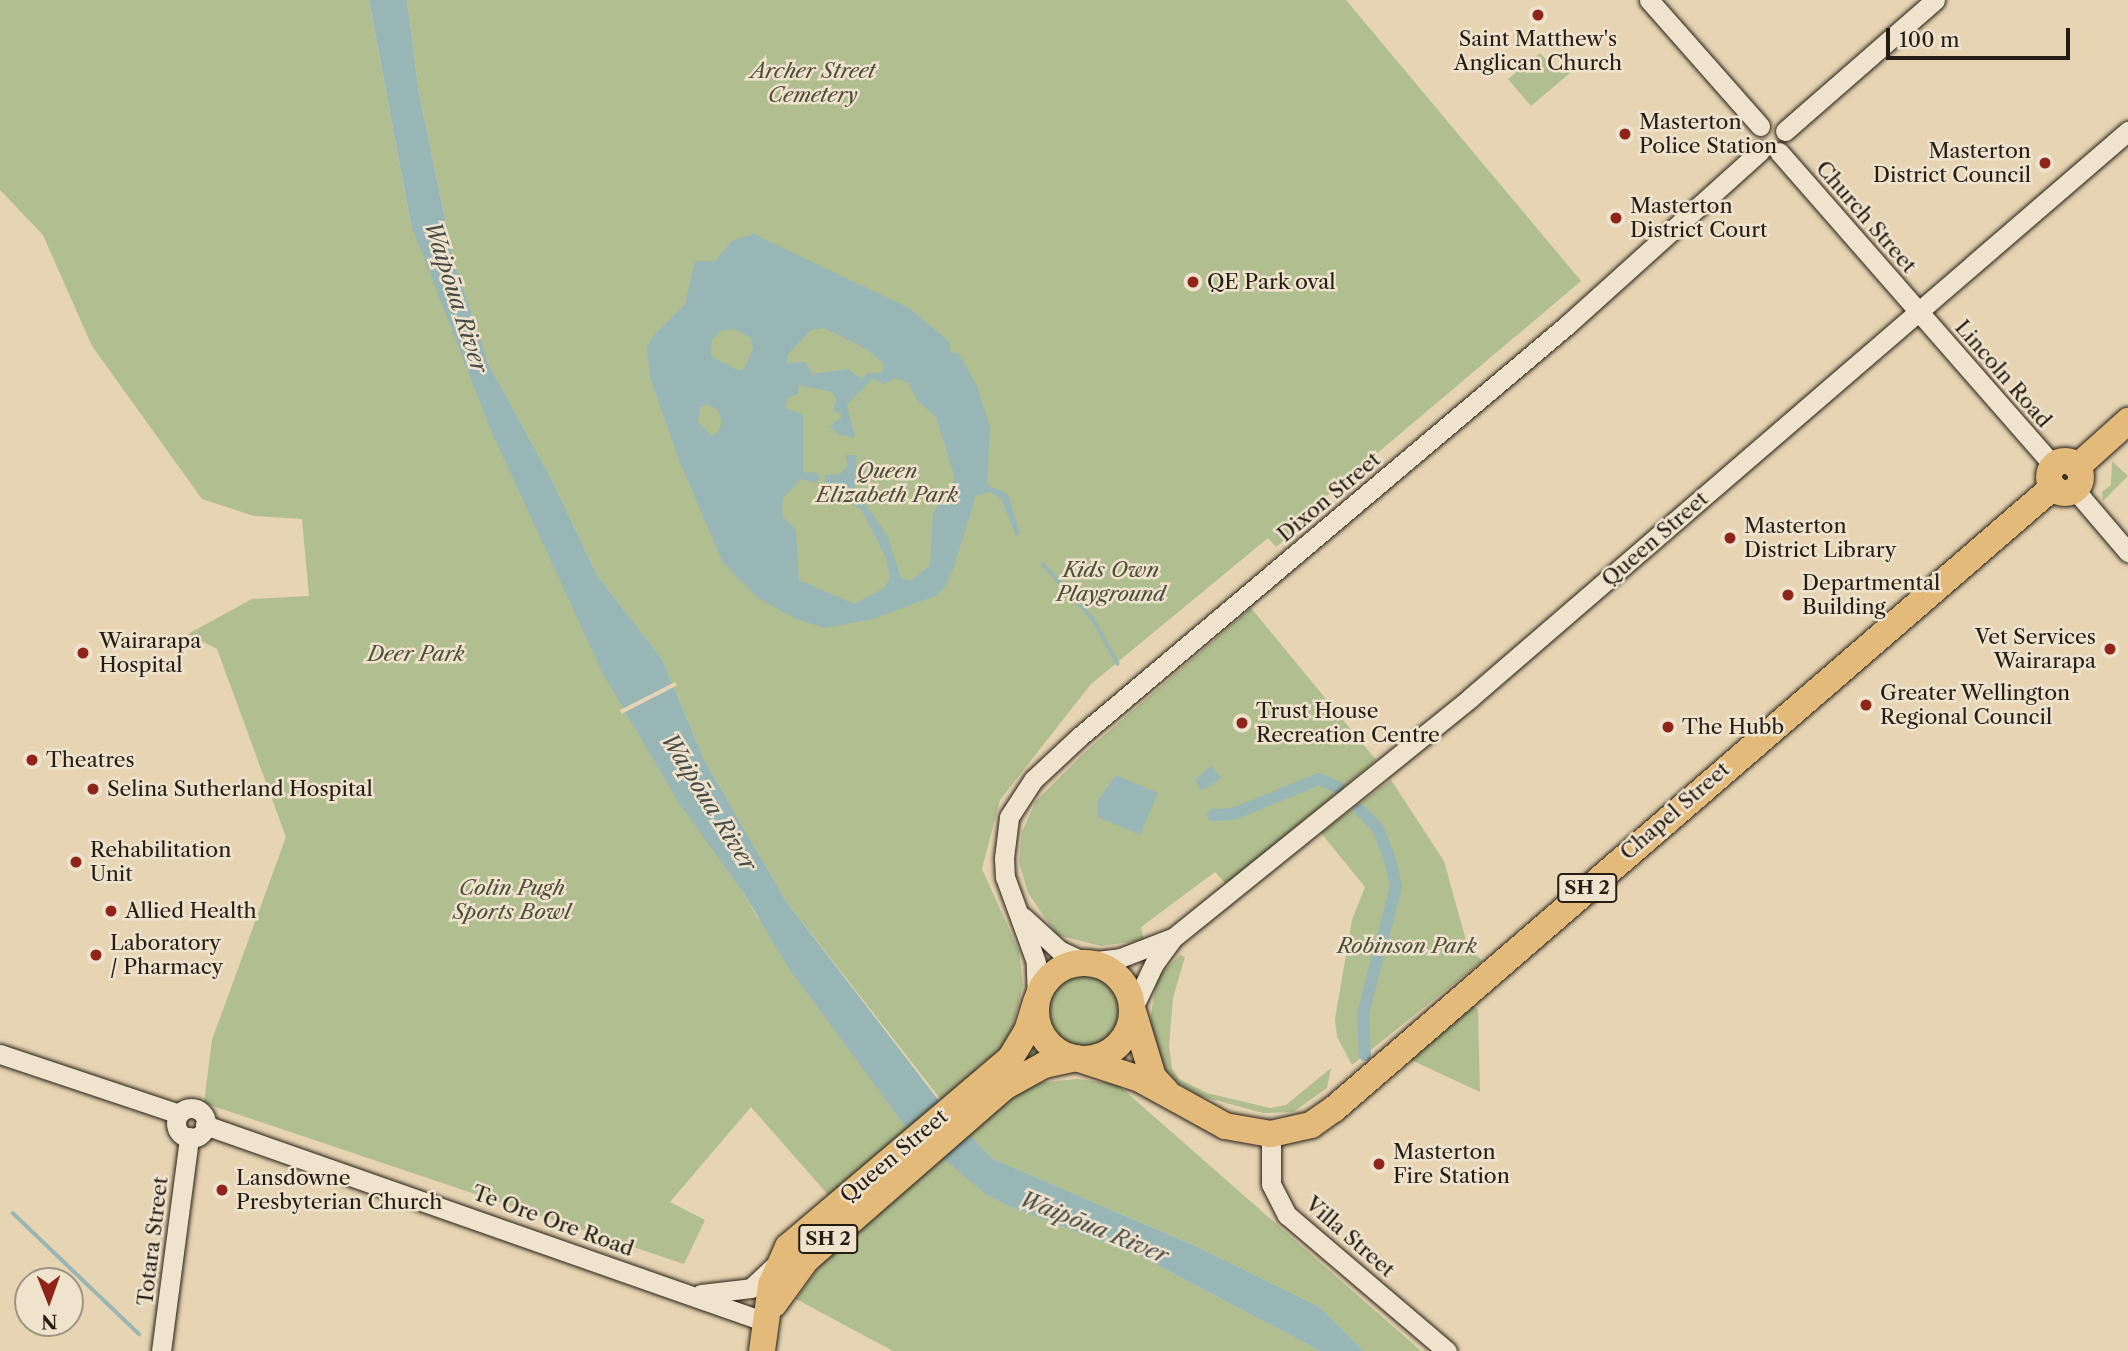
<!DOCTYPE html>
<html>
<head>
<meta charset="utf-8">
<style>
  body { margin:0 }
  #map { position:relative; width:2128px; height:1351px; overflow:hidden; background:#e6d4b3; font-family:"Libre Caslon Text",serif }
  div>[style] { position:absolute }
  .green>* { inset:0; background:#b1be90 }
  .round { border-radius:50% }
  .water>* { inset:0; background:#99b6b6 }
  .pier>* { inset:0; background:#e6d4b3; transform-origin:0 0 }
  .stream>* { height:3.5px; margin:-1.75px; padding:0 1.75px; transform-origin:1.75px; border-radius:1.75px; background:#99b6b6 }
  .canal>* { height:12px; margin:-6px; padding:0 6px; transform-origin:6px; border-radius:6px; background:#99b6b6 }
  .roads { filter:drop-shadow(0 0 2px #251d14) drop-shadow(0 0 2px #251d14) }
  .secondary>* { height:19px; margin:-9.5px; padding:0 9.5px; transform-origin:9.5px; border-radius:9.5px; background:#efe3ce }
  .secondary>.ring { margin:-9.5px; padding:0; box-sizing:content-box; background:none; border:19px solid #efe3ce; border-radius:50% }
  .highway>* { height:26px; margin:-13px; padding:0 13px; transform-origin:13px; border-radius:13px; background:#e3ba7a }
  .highway>.ring { margin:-13px; padding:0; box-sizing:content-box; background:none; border:26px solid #e3ba7a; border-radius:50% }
  .dots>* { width:19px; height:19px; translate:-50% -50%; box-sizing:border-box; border:4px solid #efe3ce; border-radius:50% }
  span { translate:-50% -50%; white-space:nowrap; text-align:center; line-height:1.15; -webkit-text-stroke:5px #efe3ce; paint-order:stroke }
  .shield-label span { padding:2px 5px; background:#efe3ce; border:2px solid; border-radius:5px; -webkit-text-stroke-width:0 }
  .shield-label { font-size:19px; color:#251d14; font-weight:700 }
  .poi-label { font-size:21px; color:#251d14 }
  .left { translate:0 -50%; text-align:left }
  .right { translate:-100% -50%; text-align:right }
  .park-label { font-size:21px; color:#4f4d39; font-style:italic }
  .street-label { font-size:21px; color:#251d14 }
  .water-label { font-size:23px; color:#484b45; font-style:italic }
  .north { position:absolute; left:14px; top:1267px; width:70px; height:70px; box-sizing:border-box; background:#efe3ce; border:2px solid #9e9484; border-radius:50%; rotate:179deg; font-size:19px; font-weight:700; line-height:28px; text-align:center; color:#251d14 }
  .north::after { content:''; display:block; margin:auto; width:24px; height:32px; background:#8f2418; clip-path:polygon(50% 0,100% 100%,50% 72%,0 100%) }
  .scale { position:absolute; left:1886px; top:28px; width:184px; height:32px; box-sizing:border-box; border:4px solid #251d14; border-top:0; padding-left:9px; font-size:21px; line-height:24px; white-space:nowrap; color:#251d14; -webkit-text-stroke:5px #efe3ce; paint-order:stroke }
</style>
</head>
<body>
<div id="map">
  <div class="green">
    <div style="clip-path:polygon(0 0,369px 0,411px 225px,743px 892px,757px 917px,952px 1114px,786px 901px,705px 761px,662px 659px,597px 575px,552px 480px,489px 365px,453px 258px,419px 93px,407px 0,1346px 0,1581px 281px,1304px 515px,1303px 525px,1276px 547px,1268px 538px,1091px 684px,1000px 800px,982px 869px,1019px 951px,1023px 985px,1008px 1045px,977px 1068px,990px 1082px,1028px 1042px,1041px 1056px,1036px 1083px,1077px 1079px,1117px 1084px,1421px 1351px,1364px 1351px,1320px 1307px,1200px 1248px,991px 1158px,955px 1118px,943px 1155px,984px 1193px,1142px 1257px,1320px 1351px,893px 1351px,796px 1299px,833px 1248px,830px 1197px,751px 1107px,670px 1202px,705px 1220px,684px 1264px,204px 1103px,212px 1040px,286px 837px,217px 649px,188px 634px,252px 599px,309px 596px,302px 519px,254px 516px,202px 499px,92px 346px,43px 235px,0 190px)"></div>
    <div style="clip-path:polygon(1540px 53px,1557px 72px,1563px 68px,1571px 72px,1531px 106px,1508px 79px)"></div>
    <div style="clip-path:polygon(2112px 461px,2128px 476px,2103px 501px,2102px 492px,2111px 485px)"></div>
    <div style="clip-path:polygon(1251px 608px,1376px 760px,1226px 884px,1215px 872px,1141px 927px,1144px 940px,1101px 946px,1057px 935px,1028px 893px,1019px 862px,1022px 832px,1036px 801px,1085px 752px)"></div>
    <div style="clip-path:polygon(1391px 780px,1444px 861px,1467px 944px,1482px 961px,1352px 1065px,1337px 1037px,1335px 1019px,1352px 920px,1365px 887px,1321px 833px)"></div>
    <div style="clip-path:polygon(1180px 955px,1185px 957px,1173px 998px,1169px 1046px,1172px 1068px,1179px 1079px,1207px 1093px,1270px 1108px,1286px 1105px,1331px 1068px,1327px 1088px,1293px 1112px,1263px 1113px,1200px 1096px,1178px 1083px,1164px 1068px,1149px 1027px,1157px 978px)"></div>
    <div class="round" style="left:1042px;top:968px;width:84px;height:84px"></div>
    <div style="clip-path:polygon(1474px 1006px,1478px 1010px,1480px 1092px,1411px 1060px)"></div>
  </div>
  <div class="water">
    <div style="clip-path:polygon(369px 0,407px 0,419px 93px,453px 258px,489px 365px,552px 480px,597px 575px,662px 659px,705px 761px,786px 901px,936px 1097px,991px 1158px,1200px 1248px,1320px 1307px,1364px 1351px,1320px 1351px,1142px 1257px,1009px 1206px,984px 1193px,905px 1126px,788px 967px,743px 892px,679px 803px,603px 674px,492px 433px,411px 225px)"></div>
    <div style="clip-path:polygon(evenodd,754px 234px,909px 308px,950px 342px,950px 351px,959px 354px,977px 386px,990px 427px,987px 485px,1008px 494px,1020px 534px,1016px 536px,1001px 499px,990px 492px,976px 496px,953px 569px,945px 587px,935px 596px,873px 619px,825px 628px,796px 619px,759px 599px,723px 563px,679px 460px,650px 378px,647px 348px,652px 337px,685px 304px,695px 261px,715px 261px,732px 241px,754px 234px,824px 328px,866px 349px,884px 364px,882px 373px,869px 373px,861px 379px,848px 369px,812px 374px,806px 362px,787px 363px,787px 355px,811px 330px,824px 328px,754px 234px,734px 329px,751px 338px,753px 349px,744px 369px,739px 371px,711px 356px,712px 340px,720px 331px,734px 329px,754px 234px,873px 378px,884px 384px,895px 378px,908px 383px,918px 401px,936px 417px,955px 478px,933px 513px,930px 566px,910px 581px,901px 578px,888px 537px,866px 505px,854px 495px,857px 455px,845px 455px,848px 465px,840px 474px,825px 475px,824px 489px,861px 509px,886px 558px,890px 578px,884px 588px,854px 604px,799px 580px,796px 530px,782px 516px,783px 498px,801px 479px,817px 483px,819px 479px,818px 473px,803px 472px,803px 415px,785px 407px,788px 398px,798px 394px,799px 385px,832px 392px,836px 400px,833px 410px,843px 416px,829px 426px,839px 435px,855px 437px,847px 405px,873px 378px,754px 234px,708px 404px,719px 411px,721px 421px,720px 430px,712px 436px,698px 422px,700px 407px,708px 404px)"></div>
    <div style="clip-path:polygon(1211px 766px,1222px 778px,1201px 791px,1195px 780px)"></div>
    <div style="clip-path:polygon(1116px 775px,1158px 793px,1140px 835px,1098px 817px,1098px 800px)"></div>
  </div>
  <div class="pier">
    <div style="left:675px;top:682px;width:4px;height:62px;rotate:63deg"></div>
  </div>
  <div class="stream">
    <div style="left:1043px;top:564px;width:74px;rotate:47.7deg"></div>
    <div style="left:1093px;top:619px;width:51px;rotate:60.9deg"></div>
    <div style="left:13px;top:1213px;width:175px;rotate:43.8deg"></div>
  </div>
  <div class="canal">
    <div style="left:1360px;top:810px;width:24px;rotate:45deg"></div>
    <div style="left:1377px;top:827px;width:35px;rotate:68deg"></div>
    <div style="left:1390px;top:859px;width:29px;rotate:78deg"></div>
    <div style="left:1396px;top:887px;width:131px;rotate:104.6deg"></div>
    <div style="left:1363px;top:1014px;width:41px;rotate:87.2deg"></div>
    <div style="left:1213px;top:815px;width:20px;rotate:-3deg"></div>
    <div style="left:1233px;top:814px;width:93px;rotate:-22.1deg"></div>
    <div style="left:1319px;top:779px;width:21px;rotate:23deg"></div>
  </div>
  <div class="roads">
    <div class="secondary">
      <div style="left:1649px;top:0;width:168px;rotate:48.6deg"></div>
      <div style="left:1785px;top:131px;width:199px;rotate:-41.1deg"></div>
      <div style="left:1779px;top:152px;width:417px;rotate:48.8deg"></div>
      <div style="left:2075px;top:490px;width:82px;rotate:49.5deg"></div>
      <div style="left:1023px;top:917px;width:49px;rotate:42.5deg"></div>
      <div style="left:1059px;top:950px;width:29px;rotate:25deg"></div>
      <div style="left:1088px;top:962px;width:32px;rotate:-7deg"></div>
      <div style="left:1120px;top:958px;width:56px;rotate:-21deg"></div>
      <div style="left:1037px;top:1000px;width:38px;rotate:-92deg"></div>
      <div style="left:1036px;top:962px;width:90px;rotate:-110deg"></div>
      <div style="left:1005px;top:877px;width:19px;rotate:-93deg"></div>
      <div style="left:1004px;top:858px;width:41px;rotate:-83deg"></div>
      <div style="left:1009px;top:817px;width:44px;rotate:-57deg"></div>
      <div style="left:1033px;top:780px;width:63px;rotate:-43.1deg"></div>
      <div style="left:1079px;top:737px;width:639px;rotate:-40.17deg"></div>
      <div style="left:1567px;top:325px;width:260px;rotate:-42deg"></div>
      <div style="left:1133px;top:1008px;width:49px;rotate:-64.5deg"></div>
      <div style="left:1154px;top:964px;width:32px;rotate:-54deg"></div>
      <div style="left:1173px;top:938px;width:382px;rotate:-38.9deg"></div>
      <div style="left:1470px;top:698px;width:869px;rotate:-40.75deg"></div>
      <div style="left:0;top:1054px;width:189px;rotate:18.5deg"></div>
      <div class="ring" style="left:176px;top:1108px;width:11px;height:11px"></div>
      <div style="left:205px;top:1125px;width:595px;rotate:19.35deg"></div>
      <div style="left:1271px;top:1134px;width:50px;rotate:90deg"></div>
      <div style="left:1271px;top:1184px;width:35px;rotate:63deg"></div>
      <div style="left:1287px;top:1215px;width:210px;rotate:40.4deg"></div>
      <div style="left:701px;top:1294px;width:50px;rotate:-6.8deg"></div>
      <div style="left:751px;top:1288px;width:34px;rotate:-43deg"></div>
      <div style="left:161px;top:1351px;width:216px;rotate:-82.5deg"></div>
    </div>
    <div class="highway">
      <div class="ring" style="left:2049px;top:461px;width:6px;height:6px"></div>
      <div style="left:2077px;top:467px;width:69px;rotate:-42deg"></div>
      <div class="ring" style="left:1036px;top:963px;width:70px;height:70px"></div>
      <div style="left:1133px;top:1011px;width:69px;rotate:73.1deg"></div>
      <div style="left:1153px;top:1077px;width:19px;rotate:47deg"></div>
      <div style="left:1079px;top:1059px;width:64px;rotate:18.2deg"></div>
      <div style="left:1140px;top:1079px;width:97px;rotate:28.9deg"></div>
      <div style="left:1225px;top:1126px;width:47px;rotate:9.9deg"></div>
      <div style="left:1271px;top:1134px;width:41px;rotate:-12.7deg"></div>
      <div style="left:1311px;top:1125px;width:28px;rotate:-35deg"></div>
      <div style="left:1334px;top:1109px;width:951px;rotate:-40.86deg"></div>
      <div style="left:774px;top:1304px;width:54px;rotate:-54deg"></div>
      <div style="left:806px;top:1260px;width:263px;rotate:-41.1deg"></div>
      <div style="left:1004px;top:1087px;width:46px;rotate:-28.8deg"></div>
      <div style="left:1044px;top:1065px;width:33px;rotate:-12deg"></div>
      <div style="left:762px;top:1351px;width:67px;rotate:-82.2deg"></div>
      <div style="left:771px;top:1285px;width:42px;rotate:-65.9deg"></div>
      <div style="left:788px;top:1247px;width:291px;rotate:-40.3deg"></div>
      <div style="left:1010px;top:1059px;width:33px;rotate:-59deg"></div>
      <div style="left:1027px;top:1031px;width:31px;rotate:-73deg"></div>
    </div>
  </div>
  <div class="dots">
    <div style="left:1538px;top:15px;background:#8f2418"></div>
    <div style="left:1625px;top:134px;background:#8f2418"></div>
    <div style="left:2045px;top:163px;background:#8f2418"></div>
    <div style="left:1616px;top:218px;background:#8f2418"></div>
    <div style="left:1193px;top:282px;background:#8f2418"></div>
    <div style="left:1730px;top:538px;background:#8f2418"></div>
    <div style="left:1788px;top:595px;background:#8f2418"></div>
    <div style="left:2110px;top:649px;background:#8f2418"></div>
    <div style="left:83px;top:653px;background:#8f2418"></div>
    <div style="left:1866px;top:705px;background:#8f2418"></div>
    <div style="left:1242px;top:723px;background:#8f2418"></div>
    <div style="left:1668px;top:727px;background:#8f2418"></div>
    <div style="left:32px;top:760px;background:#8f2418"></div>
    <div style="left:93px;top:789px;background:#8f2418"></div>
    <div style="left:76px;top:862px;background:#8f2418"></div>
    <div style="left:111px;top:911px;background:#8f2418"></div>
    <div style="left:96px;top:955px;background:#8f2418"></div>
    <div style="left:1379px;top:1164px;background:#8f2418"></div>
    <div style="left:222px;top:1190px;background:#8f2418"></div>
  </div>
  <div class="shield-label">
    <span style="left:1587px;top:888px">SH 2</span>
    <span style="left:828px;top:1239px">SH 2</span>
  </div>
  <div class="poi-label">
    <span style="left:1538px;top:51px">Saint Matthew's<br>Anglican Church</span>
    <span class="left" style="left:1639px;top:134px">Masterton<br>Police Station</span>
    <span class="right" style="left:2031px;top:163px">Masterton<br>District Council</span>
    <span class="left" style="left:1630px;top:218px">Masterton<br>District Court</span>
    <span class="left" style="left:1207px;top:282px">QE Park oval</span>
    <span class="left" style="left:1744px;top:538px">Masterton<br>District Library</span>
    <span class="left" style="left:1802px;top:595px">Departmental<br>Building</span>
    <span class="right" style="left:2096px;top:649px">Vet Services<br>Wairarapa</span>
    <span class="left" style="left:99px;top:653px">Wairarapa<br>Hospital</span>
    <span class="left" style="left:1880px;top:705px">Greater Wellington<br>Regional Council</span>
    <span class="left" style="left:1256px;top:723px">Trust House<br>Recreation Centre</span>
    <span class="left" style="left:1682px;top:727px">The Hubb</span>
    <span class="left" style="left:46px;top:760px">Theatres</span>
    <span class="left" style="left:107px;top:789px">Selina Sutherland Hospital</span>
    <span class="left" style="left:90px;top:862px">Rehabilitation<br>Unit</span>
    <span class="left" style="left:125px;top:911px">Allied Health</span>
    <span class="left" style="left:110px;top:955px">Laboratory<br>/ Pharmacy</span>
    <span class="left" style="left:1393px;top:1164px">Masterton<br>Fire Station</span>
    <span class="left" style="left:236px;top:1190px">Lansdowne<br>Presbyterian Church</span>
  </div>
  <div class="park-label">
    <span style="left:813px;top:83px">Archer Street<br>Cemetery</span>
    <span style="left:887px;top:483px">Queen<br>Elizabeth Park</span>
    <span style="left:1111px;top:582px">Kids Own<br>Playground</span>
    <span style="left:416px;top:654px">Deer Park</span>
    <span style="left:512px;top:900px">Colin Pugh<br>Sports Bowl</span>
    <span style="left:1407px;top:946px">Robinson Park</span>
  </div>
  <div class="street-label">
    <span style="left:1866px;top:217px;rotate:49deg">Church Street</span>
    <span style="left:2003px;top:374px;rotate:49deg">Lincoln Road</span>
    <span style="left:1329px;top:497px;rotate:-40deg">Dixon Street</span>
    <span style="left:1655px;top:539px;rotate:-41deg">Queen Street</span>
    <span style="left:1675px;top:811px;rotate:-41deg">Chapel Street</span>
    <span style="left:894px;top:1156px;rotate:-40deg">Queen Street</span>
    <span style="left:553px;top:1221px;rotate:20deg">Te Ore Ore Road</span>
    <span style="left:1350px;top:1237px;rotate:41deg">Villa Street</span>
    <span style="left:153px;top:1241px;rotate:-83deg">Totara Street</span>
  </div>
  <div class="water-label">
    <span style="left:456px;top:297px;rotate:72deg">Waipōua River</span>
    <span style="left:709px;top:802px;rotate:58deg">Waipōua River</span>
    <span style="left:1094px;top:1227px;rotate:22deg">Waipōua River</span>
  </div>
  <div class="north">N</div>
  <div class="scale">100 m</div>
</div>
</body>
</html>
